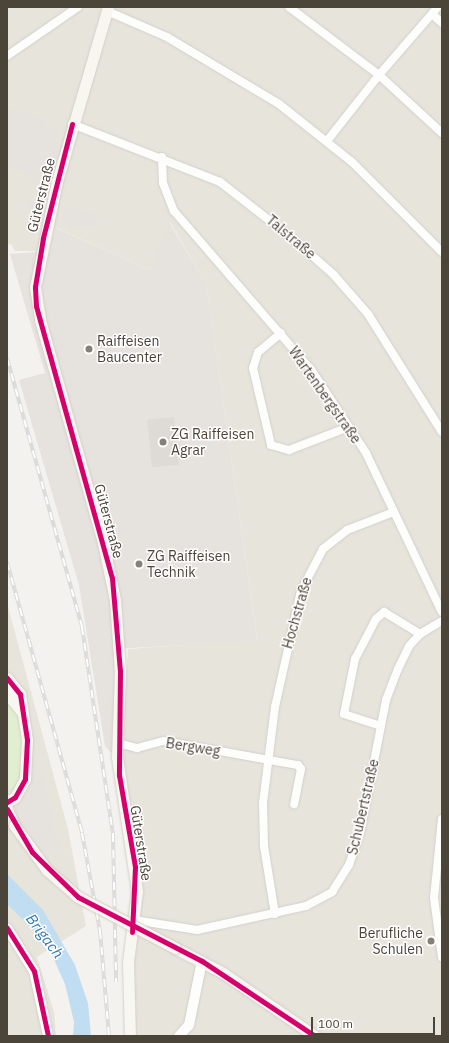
<!DOCTYPE html>
<html>
<head>
<meta charset="utf-8">
<style>
  body { margin:0 }
  #map { position:relative; width:449px; height:1043px; overflow:hidden; background:#f4f2ee; font-family:"IBM Plex Sans",sans-serif }
  div>[style] { position:absolute }
  .residential>* { inset:0; background:#e7e4dc }
  .industrial>* { inset:0; background:#e6e2de }
  .green>* { inset:0; background:#e1eecf }
  .parking>* { inset:0; background:#e6e3df; transform-origin:0 0 }
  .water>* { inset:0; background:#c0ddf1 }
  .building>* { inset:0; background:#dedbd6; transform-origin:0 0 }
  .roads { filter:drop-shadow(0 0 1px #d2d0cb) drop-shadow(0 0 1px #d2d0cb) }
  .minor>* { height:8px; margin:-4px; padding:0 4px; transform-origin:4px; border-radius:4px; background:#fdfdfc }
  .tertiary>* { height:10px; margin:-5px; padding:0 5px; transform-origin:5px; border-radius:5px; background:#fdfdfc }
  .secondary>* { height:11px; margin:-5.5px; padding:0 5.5px; transform-origin:5.5px; border-radius:5.5px; background:#f7f6f1 }
  .rail>* { height:4px; margin-top:-2px; transform-origin:0; background:repeating-linear-gradient(90deg,#fff 0 8px,#dbdbda 0 16px); box-sizing:border-box; border-block:1px solid #dbdbda }
  .bridges { filter:drop-shadow(0 0 1px #d3cfc5) drop-shadow(0 0 1px #d3cfc5) }
  .secondary-bridge>* { height:11px; margin:-5.5px; padding:0 5.5px; transform-origin:5.5px; border-radius:5.5px; background:#f7f6f1 }
  .cycleway>* { height:5px; margin:-2.5px; padding:0 2.5px; transform-origin:2.5px; border-radius:2.5px; background:#d6006c }
  .dots>* { width:11px; height:11px; translate:-50% -50%; box-sizing:border-box; border:2px solid #fff; border-radius:50% }
  span { translate:-50% -50%; white-space:nowrap; text-align:center; line-height:1.15; -webkit-text-stroke:3px #fff; paint-order:stroke }
  .street-label { font-size:14px; color:#4b4439 }
  .poi-label { font-size:14px; color:#4b4439 }
  .left { translate:0 -50%; text-align:left }
  .right { translate:-100% -50%; text-align:right }
  .water-label { font-size:15px; color:#2e7ab2; font-style:italic }
  .frame { position:absolute; inset:0; border:8px solid #4b4439; pointer-events:none }
  .scale { position:absolute; left:311px; top:1017px; width:124px; height:18px; box-sizing:border-box; border:2px solid #4b4439; border-top:0; padding-left:5px; font-size:12px; line-height:14px; white-space:nowrap; color:#4b4439; -webkit-text-stroke:3px #fff; paint-order:stroke }
</style>
</head>
<body>
<div id="map">
  <div class="residential">
    <div style="clip-path:polygon(7px 7px,442px 7px,442px 1036px,134px 1036px,132px 968px,144px 867px,122px 765px,128px 649px,257px 640px,206px 284px,170px 222px,151px 271px,57px 228px,52px 251px,15px 251px,11px 244px,7px 245px)"></div>
    <div style="clip-path:polygon(7px 603px,68px 829px,86px 926px,37px 957px,54px 1012px,56px 1036px,7px 1036px)"></div>
  </div>
  <div class="industrial">
    <div style="clip-path:polygon(169px 222px,206px 284px,257px 641px,114px 649px,114px 756px,105px 746px,79px 585px,19px 380px,45px 373px,10px 254px,51px 251px,56px 228px,151px 271px)"></div>
  </div>
  <div class="green">
    <div style="clip-path:polygon(7px 696px,20px 717px,23px 740px,21px 765px,16px 785px,10px 791px,7px 781px)"></div>
  </div>
  <div class="parking">
    <div style="clip-path:polygon(7px 108px,46px 119px,45px 126px,59px 131px,54px 144px,62px 146px,44px 218px,37px 216px,38px 210px,31px 213px,28px 204px,41px 200px,32px 176px,7px 165px)"></div>
    <div style="left:65px;top:207px;width:33px;height:18px;rotate:9deg"></div>
    <div style="left:60px;top:258px;width:95px;height:11px;rotate:83deg"></div>
    <div style="clip-path:polygon(29px 775px,32px 778px,42px 777px,59px 848px,28px 855px,14px 806px,23px 804px,22px 798px,31px 796px,29px 790px,23px 791px)"></div>
  </div>
  <div class="water">
    <div style="clip-path:polygon(7px 874px,43px 910px,75px 965px,88px 1003px,91px 1036px,73px 1036px,74px 1022px,65px 984px,47px 944px,7px 904px)"></div>
  </div>
  <div class="building">
    <div style="left:174px;top:417px;width:48px;height:27px;rotate:84deg"></div>
  </div>
  <div class="roads">
    <div class="minor">
      <div style="left:289px;top:7px;width:113px;rotate:37.1deg"></div>
      <div style="left:379px;top:75px;width:90px;rotate:-49.1deg"></div>
      <div style="left:107px;top:11px;width:65px;rotate:23.4deg"></div>
      <div style="left:167px;top:37px;width:131px;rotate:30.9deg"></div>
      <div style="left:279px;top:104px;width:93px;rotate:38.5deg"></div>
      <div style="left:352px;top:162px;width:127px;rotate:45deg"></div>
      <div style="left:432px;top:14px;width:13px;rotate:42deg"></div>
      <div style="left:7px;top:56px;width:86px;rotate:-34.6deg"></div>
      <div style="left:72px;top:124px;width:159px;rotate:21.4deg"></div>
      <div style="left:220px;top:182px;width:91px;rotate:37.9deg"></div>
      <div style="left:292px;top:238px;width:55px;rotate:41.3deg"></div>
      <div style="left:333px;top:274px;width:53px;rotate:48.8deg"></div>
      <div style="left:368px;top:314px;width:139px;rotate:57.9deg"></div>
      <div style="left:327px;top:141px;width:84px;rotate:-51.8deg"></div>
      <div style="left:379px;top:75px;width:86px;rotate:42.6deg"></div>
      <div style="left:162px;top:157px;width:26px;rotate:88deg"></div>
      <div style="left:163px;top:183px;width:30px;rotate:69deg"></div>
      <div style="left:174px;top:211px;width:211px;rotate:49.2deg"></div>
      <div style="left:312px;top:371px;width:98px;rotate:56.6deg"></div>
      <div style="left:366px;top:453px;width:176px;rotate:64.5deg"></div>
      <div style="left:281px;top:333px;width:30px;rotate:140deg"></div>
      <div style="left:258px;top:352px;width:17px;rotate:107deg"></div>
      <div style="left:253px;top:368px;width:79px;rotate:76.8deg"></div>
      <div style="left:271px;top:445px;width:19px;rotate:16deg"></div>
      <div style="left:289px;top:450px;width:64px;rotate:-21deg"></div>
      <div style="left:381px;top:726px;width:39px;rotate:-162deg"></div>
      <div style="left:344px;top:714px;width:56px;rotate:-78.7deg"></div>
      <div style="left:355px;top:659px;width:45px;rotate:-62.3deg"></div>
      <div style="left:376px;top:619px;width:11px;rotate:-41deg"></div>
      <div style="left:384px;top:612px;width:42px;rotate:31.4deg"></div>
      <div style="left:118px;top:743px;width:20px;rotate:15deg"></div>
      <div style="left:137px;top:748px;width:28px;rotate:-15deg"></div>
      <div style="left:164px;top:741px;width:136px;rotate:10.2deg"></div>
      <div style="left:298px;top:765px;width:5px;rotate:53deg"></div>
      <div style="left:301px;top:769px;width:36px;rotate:101deg"></div>
      <div style="left:442px;top:819px;width:79px;rotate:95.8deg"></div>
      <div style="left:434px;top:898px;width:60px;rotate:82.3deg"></div>
      <div style="left:275px;top:914px;width:69px;rotate:-99.2deg"></div>
      <div style="left:264px;top:846px;width:43px;rotate:-91.3deg"></div>
      <div style="left:263px;top:803px;width:97px;rotate:-82.9deg"></div>
      <div style="left:275px;top:707px;width:119px;rotate:-77.4deg"></div>
      <div style="left:301px;top:591px;width:47px;rotate:-62.4deg"></div>
      <div style="left:323px;top:549px;width:31px;rotate:-38deg"></div>
      <div style="left:347px;top:530px;width:50px;rotate:-21deg"></div>
      <div style="left:134px;top:920px;width:64px;rotate:9deg"></div>
      <div style="left:197px;top:930px;width:112px;rotate:-12.4deg"></div>
      <div style="left:306px;top:906px;width:30px;rotate:-28deg"></div>
      <div style="left:332px;top:892px;width:32px;rotate:-58deg"></div>
      <div style="left:349px;top:865px;width:34px;rotate:-71deg"></div>
      <div style="left:360px;top:833px;width:136px;rotate:-78.9deg"></div>
      <div style="left:386px;top:700px;width:33px;rotate:-69deg"></div>
      <div style="left:398px;top:669px;width:25px;rotate:-64deg"></div>
      <div style="left:409px;top:646px;width:16px;rotate:-47deg"></div>
      <div style="left:420px;top:634px;width:26px;rotate:-31deg"></div>
    </div>
    <div class="tertiary">
      <div style="left:7px;top:928px;width:51px;rotate:57.9deg"></div>
      <div style="left:34px;top:971px;width:66px;rotate:77.8deg"></div>
      <div style="left:179px;top:1036px;width:15px;rotate:-48deg"></div>
      <div style="left:189px;top:1025px;width:65px;rotate:-78.5deg"></div>
    </div>
    <div class="secondary">
      <div style="left:108px;top:7px;width:181px;rotate:106.3deg"></div>
      <div style="left:57px;top:181px;width:108px;rotate:101.7deg"></div>
      <div style="left:35px;top:287px;width:33px;rotate:81deg"></div>
      <div style="left:40px;top:320px;width:232px;rotate:74.2deg"></div>
      <div style="left:103px;top:543px;width:58px;rotate:78.1deg"></div>
      <div style="left:115px;top:600px;width:71px;rotate:86deg"></div>
      <div style="left:120px;top:671px;width:86px;rotate:92deg"></div>
      <div style="left:117px;top:757px;width:135px;rotate:81.5deg"></div>
      <div style="left:137px;top:891px;width:72px;rotate:97.2deg"></div>
      <div style="left:128px;top:962px;width:74px;rotate:88.5deg"></div>
      <div style="left:7px;top:678px;width:21px;rotate:51deg"></div>
      <div style="left:20px;top:694px;width:47px;rotate:81.3deg"></div>
      <div style="left:27px;top:740px;width:39px;rotate:93deg"></div>
      <div style="left:25px;top:779px;width:21px;rotate:119deg"></div>
      <div style="left:15px;top:797px;width:9px;rotate:148deg"></div>
      <div style="left:7px;top:693px;width:23px;rotate:52deg"></div>
      <div style="left:7px;top:809px;width:17px;rotate:66deg"></div>
      <div style="left:175px;top:948px;width:54px;rotate:27.5deg"></div>
      <div style="left:223px;top:973px;width:112px;rotate:34.4deg"></div>
    </div>
  </div>
  <div class="rail">
    <div style="left:7px;top:358px;width:279px;rotate:74.4deg"></div>
    <div style="left:82px;top:627px;width:209px;rotate:81.5deg"></div>
    <div style="left:113px;top:834px;width:148px;rotate:88.8deg"></div>
    <div style="left:7px;top:562px;width:281px;rotate:74.5deg"></div>
    <div style="left:82px;top:833px;width:100px;rotate:79.6deg"></div>
    <div style="left:100px;top:931px;width:105px;rotate:85.1deg"></div>
  </div>
  <div class="bridges">
    <div class="secondary-bridge">
      <div style="left:14px;top:825px;width:56px;rotate:53.7deg"></div>
      <div style="left:47px;top:870px;width:41px;rotate:41.1deg"></div>
      <div style="left:78px;top:897px;width:110px;rotate:27.7deg"></div>
    </div>
  </div>
  <div class="cycleway">
    <div style="left:72px;top:124px;width:118px;rotate:104.3deg"></div>
    <div style="left:43px;top:238px;width:50px;rotate:99.3deg"></div>
    <div style="left:35px;top:287px;width:19px;rotate:87deg"></div>
    <div style="left:36px;top:306px;width:282px;rotate:74.4deg"></div>
    <div style="left:112px;top:578px;width:93px;rotate:85.1deg"></div>
    <div style="left:120px;top:671px;width:104px;rotate:90.6deg"></div>
    <div style="left:119px;top:775px;width:93px;rotate:80.1deg"></div>
    <div style="left:135px;top:867px;width:65px;rotate:92.6deg"></div>
    <div style="left:7px;top:678px;width:21px;rotate:51deg"></div>
    <div style="left:20px;top:694px;width:47px;rotate:81.3deg"></div>
    <div style="left:27px;top:740px;width:39px;rotate:93deg"></div>
    <div style="left:25px;top:779px;width:21px;rotate:119deg"></div>
    <div style="left:15px;top:797px;width:9px;rotate:148deg"></div>
    <div style="left:7px;top:809px;width:50px;rotate:59.8deg"></div>
    <div style="left:32px;top:852px;width:64px;rotate:44.4deg"></div>
    <div style="left:78px;top:897px;width:140px;rotate:27.3deg"></div>
    <div style="left:202px;top:961px;width:136px;rotate:33.6deg"></div>
    <div style="left:7px;top:928px;width:51px;rotate:57.9deg"></div>
    <div style="left:34px;top:971px;width:66px;rotate:77.8deg"></div>
  </div>
  <div class="dots">
    <div style="left:89px;top:349px;background:#868178"></div>
    <div style="left:163px;top:442px;background:#868178"></div>
    <div style="left:139px;top:564px;background:#868178"></div>
    <div style="left:431px;top:941px;background:#868178"></div>
  </div>
  <div class="street-label">
    <span style="left:41px;top:195px;rotate:-76deg">Güterstraße</span>
    <span style="left:291px;top:237px;rotate:40deg">Talstraße</span>
    <span style="left:325px;top:395px;rotate:55deg">Wartenbergstraße</span>
    <span style="left:109px;top:521px;rotate:75deg">Güterstraße</span>
    <span style="left:297px;top:613px;rotate:-74deg">Hochstraße</span>
    <span style="left:193px;top:747px;rotate:9deg">Bergweg</span>
    <span style="left:363px;top:807px;rotate:-77deg">Schubertstraße</span>
    <span style="left:141px;top:843px;rotate:81deg">Güterstraße</span>
  </div>
  <div class="poi-label">
    <span class="left" style="left:97px;top:349px">Raiffeisen<br>Baucenter</span>
    <span class="left" style="left:171px;top:442px">ZG Raiffeisen<br>Agrar</span>
    <span class="left" style="left:147px;top:564px">ZG Raiffeisen<br>Technik</span>
    <span class="right" style="left:423px;top:941px">Berufliche<br>Schulen</span>
  </div>
  <div class="water-label">
    <span style="left:45px;top:936px;rotate:53deg">Brigach</span>
  </div>
  <div class="frame"></div>
  <div class="scale">100 m</div>
</div>
</body>
</html>
